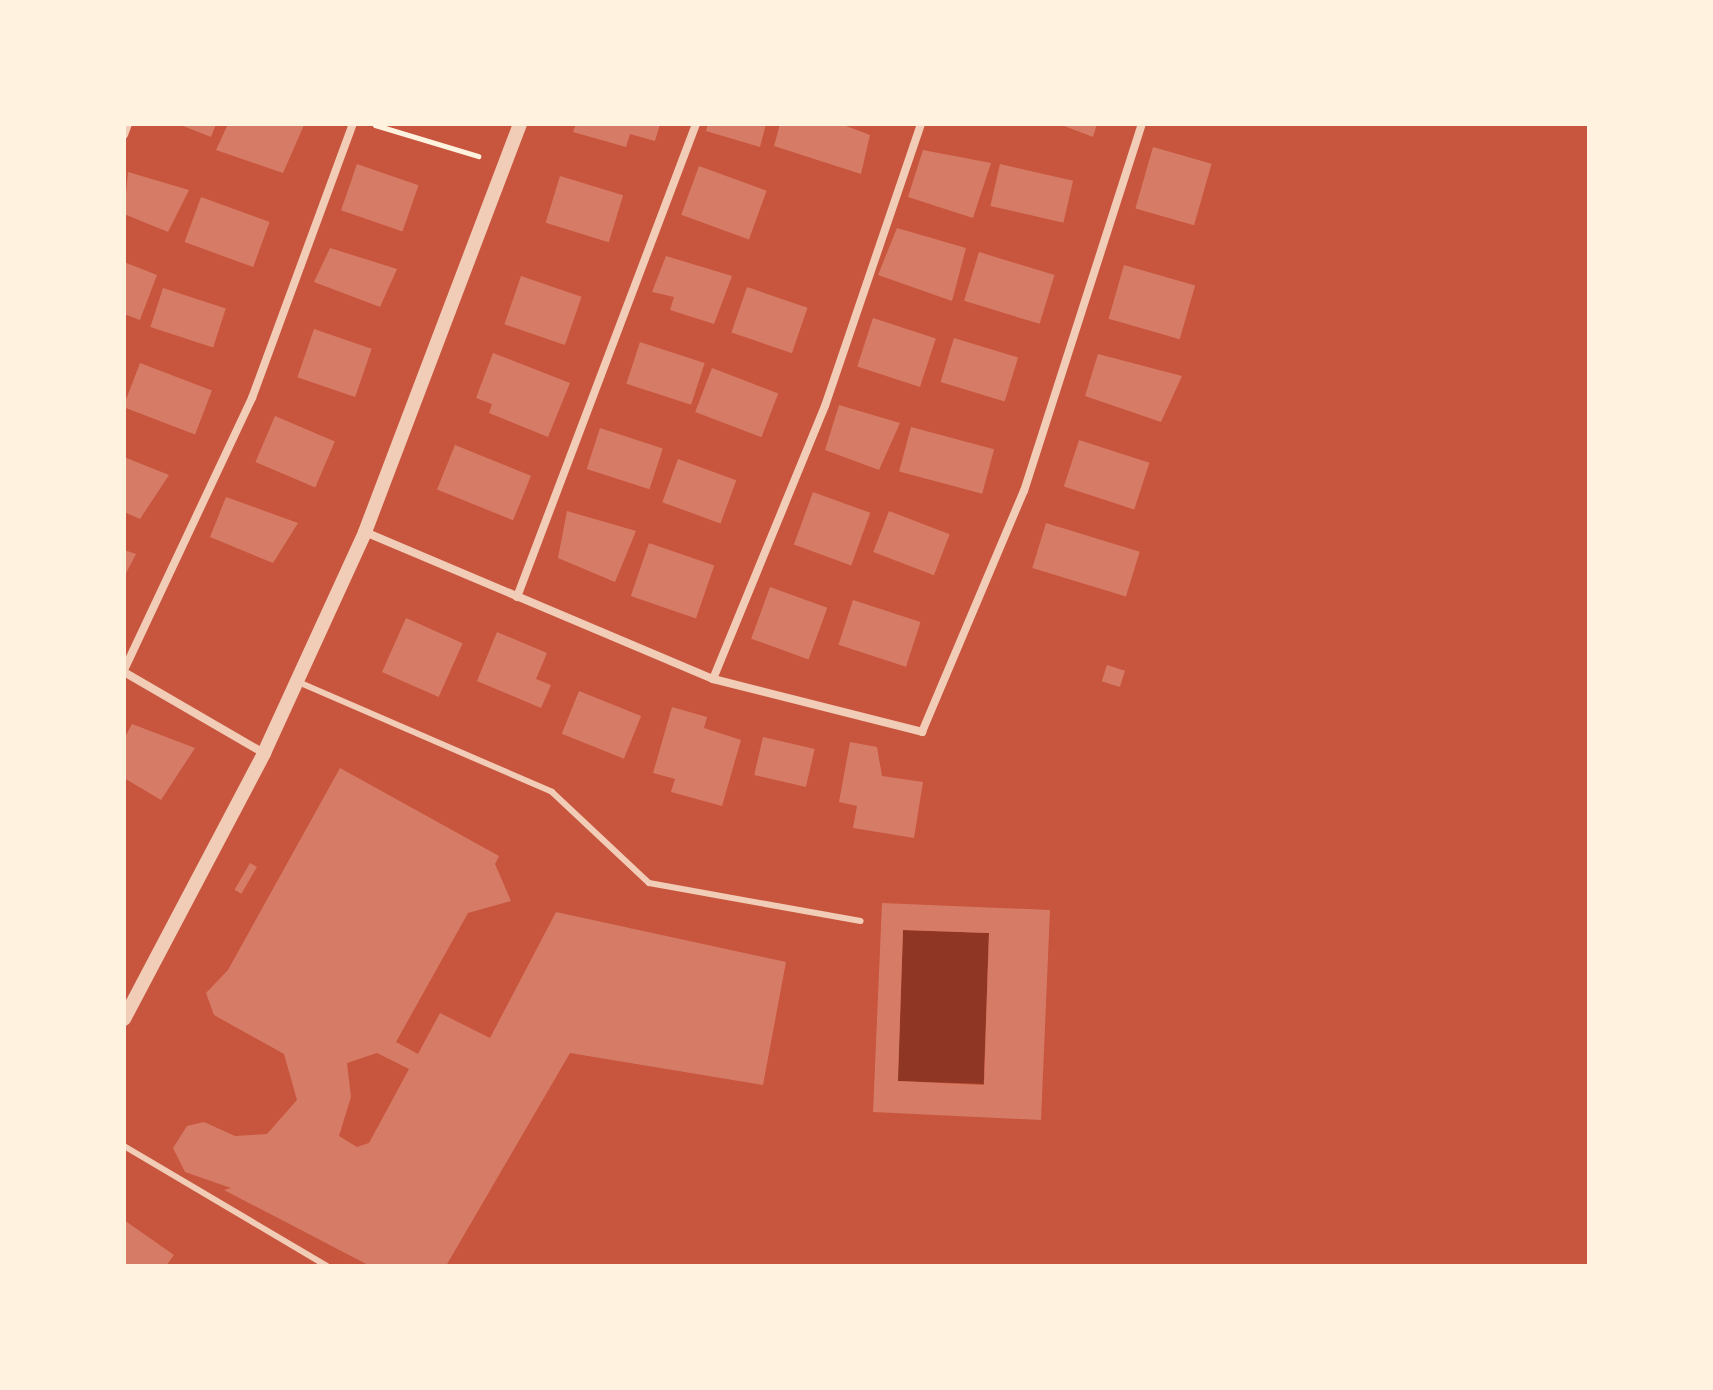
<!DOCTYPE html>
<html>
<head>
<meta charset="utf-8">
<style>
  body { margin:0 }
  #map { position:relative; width:1713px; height:1390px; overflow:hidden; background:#c8553d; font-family:"Sofia Sans Condensed",sans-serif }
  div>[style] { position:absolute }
  .water>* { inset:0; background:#8f3625; transform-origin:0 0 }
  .building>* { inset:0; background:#d67c66; transform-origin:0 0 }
  .path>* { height:5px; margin:-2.5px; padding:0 2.5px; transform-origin:2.5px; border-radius:2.5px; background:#fff3e0 }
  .service>* { height:6px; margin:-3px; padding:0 3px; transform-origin:3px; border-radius:3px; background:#f1ccb7 }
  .minor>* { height:8px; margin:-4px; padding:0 4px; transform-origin:4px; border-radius:4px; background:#f1ccb7 }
  .tertiary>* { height:14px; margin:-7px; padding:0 7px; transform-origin:7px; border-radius:7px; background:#f1ccb7 }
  span { translate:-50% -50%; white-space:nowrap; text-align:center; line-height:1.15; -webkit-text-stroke:6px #fff3e0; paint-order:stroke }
  .frame { position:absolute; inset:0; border:126px solid #fff3e0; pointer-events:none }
</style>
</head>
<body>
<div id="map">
  <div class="water">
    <div style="left:903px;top:930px;width:86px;height:151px;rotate:2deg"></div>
  </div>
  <div class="building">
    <div style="clip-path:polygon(178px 124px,216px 124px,211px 137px)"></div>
    <div style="clip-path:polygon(228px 124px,301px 124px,304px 125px,283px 173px,216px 150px)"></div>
    <div style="clip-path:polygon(576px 124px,660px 124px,655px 141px,630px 134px,626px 147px,573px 132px)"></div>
    <div style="clip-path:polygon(708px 124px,766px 124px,760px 147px,706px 131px)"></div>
    <div style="clip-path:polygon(780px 124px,841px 124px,870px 135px,861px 174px,774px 146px)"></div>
    <div style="clip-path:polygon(1059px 124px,1097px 124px,1093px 137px)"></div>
    <div style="left:1153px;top:147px;width:61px;height:64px;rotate:16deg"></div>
    <div style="clip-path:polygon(923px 150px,991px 163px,973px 218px,908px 197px)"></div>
    <div style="left:357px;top:164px;width:65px;height:49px;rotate:19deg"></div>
    <div style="left:1000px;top:164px;width:75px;height:43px;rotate:13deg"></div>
    <div style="left:699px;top:166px;width:72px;height:52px;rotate:20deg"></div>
    <div style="clip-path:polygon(128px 172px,189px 190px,168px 232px,124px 214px)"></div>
    <div style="left:560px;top:176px;width:66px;height:49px;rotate:17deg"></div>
    <div style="left:201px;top:197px;width:73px;height:48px;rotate:20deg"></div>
    <div style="clip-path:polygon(897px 228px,966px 248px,952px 301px,878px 275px)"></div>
    <div style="clip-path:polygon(330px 248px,397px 269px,380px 307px,314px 282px)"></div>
    <div style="left:979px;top:252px;width:79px;height:51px;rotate:17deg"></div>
    <div style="clip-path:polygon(666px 256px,732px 276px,714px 324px,670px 310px,674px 297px,652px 292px)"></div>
    <div style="clip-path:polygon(124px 262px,157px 275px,140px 320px,124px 314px)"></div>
    <div style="left:1124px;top:265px;width:74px;height:56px;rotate:16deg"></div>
    <div style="left:521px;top:276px;width:64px;height:51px;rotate:19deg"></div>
    <div style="left:747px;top:287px;width:64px;height:48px;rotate:19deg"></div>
    <div style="left:163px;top:288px;width:66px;height:41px;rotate:18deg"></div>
    <div style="left:873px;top:318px;width:66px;height:51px;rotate:18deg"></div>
    <div style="left:314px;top:329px;width:61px;height:51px;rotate:19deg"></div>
    <div style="left:954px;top:338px;width:67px;height:46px;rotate:17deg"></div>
    <div style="left:640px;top:342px;width:68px;height:44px;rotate:18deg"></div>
    <div style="clip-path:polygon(493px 353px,570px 383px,548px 437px,489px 413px,492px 404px,476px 398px)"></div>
    <div style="clip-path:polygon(1098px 354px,1182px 376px,1161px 422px,1085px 396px)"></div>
    <div style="left:140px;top:363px;width:77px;height:47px;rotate:21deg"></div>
    <div style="left:712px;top:368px;width:71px;height:47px;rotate:21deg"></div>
    <div style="clip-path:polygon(839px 405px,900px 423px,879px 470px,825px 450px)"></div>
    <div style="left:275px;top:416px;width:65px;height:50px;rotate:23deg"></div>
    <div style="left:911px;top:427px;width:86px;height:46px;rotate:15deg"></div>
    <div style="left:600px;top:428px;width:66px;height:43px;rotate:18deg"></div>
    <div style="left:1079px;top:440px;width:74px;height:49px;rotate:18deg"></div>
    <div style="left:455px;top:445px;width:82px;height:48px;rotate:22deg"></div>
    <div style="clip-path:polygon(124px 457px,169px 475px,140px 519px,124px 512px)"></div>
    <div style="left:678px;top:459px;width:62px;height:46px;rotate:20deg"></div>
    <div style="left:813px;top:492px;width:61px;height:56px;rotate:20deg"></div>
    <div style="clip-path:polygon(226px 497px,298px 523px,273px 563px,210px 537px)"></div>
    <div style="clip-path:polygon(567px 511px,636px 531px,615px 582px,558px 558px)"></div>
    <div style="left:889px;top:511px;width:65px;height:44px;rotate:21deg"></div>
    <div style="left:1046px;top:523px;width:98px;height:47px;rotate:17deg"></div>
    <div style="left:649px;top:543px;width:69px;height:56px;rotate:19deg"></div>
    <div style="clip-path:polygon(124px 550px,136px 554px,124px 577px)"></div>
    <div style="left:770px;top:587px;width:61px;height:55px;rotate:20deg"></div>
    <div style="left:853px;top:600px;width:71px;height:47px;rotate:18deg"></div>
    <div style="left:406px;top:618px;width:62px;height:59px;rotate:24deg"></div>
    <div style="clip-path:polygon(497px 632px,547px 653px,536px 679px,551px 685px,541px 708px,477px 681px)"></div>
    <div style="left:1107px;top:665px;width:19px;height:17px;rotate:18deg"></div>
    <div style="left:579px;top:691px;width:67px;height:46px;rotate:22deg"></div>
    <div style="clip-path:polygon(672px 707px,707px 717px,704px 728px,741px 740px,722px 806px,671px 792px,675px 779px,653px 773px)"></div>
    <div style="clip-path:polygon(132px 724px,195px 748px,161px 800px,124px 778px,124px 739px)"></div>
    <div style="left:763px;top:737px;width:53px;height:39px;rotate:13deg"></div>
    <div style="clip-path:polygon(850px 742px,877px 747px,882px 776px,923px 782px,914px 838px,853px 828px,857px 806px,839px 802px)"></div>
    <div style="clip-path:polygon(evenodd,340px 768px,499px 856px,495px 864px,511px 901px,468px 913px,396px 1042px,418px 1054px,440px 1013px,490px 1038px,556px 912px,786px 962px,763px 1085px,570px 1053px,446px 1266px,370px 1266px,224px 1190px,231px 1188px,185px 1172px,173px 1148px,187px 1126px,204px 1122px,235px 1136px,267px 1134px,297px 1100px,284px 1054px,214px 1015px,206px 993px,228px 970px,340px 768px,377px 1053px,409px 1069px,369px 1143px,357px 1147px,339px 1136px,351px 1097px,347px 1063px,377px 1053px)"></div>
    <div style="left:250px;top:863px;width:8px;height:31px;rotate:30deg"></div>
    <div style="clip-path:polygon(evenodd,882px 903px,1050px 910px,1041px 1120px,873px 1112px,882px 903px,903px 930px,989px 933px,984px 1085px,898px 1081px,903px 930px)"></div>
    <div style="clip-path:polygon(124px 1220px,174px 1255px,166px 1266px,124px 1266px)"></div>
  </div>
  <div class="path">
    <div style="left:375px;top:125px;width:108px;rotate:16.8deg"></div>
  </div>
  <div class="service">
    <div style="left:296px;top:681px;width:279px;rotate:23.4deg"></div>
    <div style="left:552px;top:792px;width:133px;rotate:43.2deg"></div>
    <div style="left:649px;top:883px;width:215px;rotate:10.2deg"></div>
    <div style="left:124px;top:1146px;width:236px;rotate:30.6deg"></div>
  </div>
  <div class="minor">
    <div style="left:124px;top:135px;width:12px;rotate:-70deg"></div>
    <div style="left:365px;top:532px;width:378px;rotate:22.9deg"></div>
    <div style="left:713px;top:679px;width:216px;rotate:14.2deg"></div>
    <div style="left:922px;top:732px;width:262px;rotate:-67.1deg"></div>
    <div style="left:1024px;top:491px;width:386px;rotate:-72.2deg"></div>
    <div style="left:517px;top:597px;width:506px;rotate:-69.27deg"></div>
    <div style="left:124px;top:670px;width:301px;rotate:-64.8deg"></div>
    <div style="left:252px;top:398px;width:292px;rotate:-69.8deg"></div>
    <div style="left:124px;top:672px;width:162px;rotate:30.1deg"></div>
    <div style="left:713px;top:679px;width:295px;rotate:-67.7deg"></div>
    <div style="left:825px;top:406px;width:298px;rotate:-71.2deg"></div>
  </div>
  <div class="tertiary">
    <div style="left:124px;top:1019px;width:301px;rotate:-62.2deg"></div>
    <div style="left:264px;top:753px;width:243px;rotate:-65.4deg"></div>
    <div style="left:365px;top:532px;width:436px;rotate:-69.2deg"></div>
  </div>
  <div class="frame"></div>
</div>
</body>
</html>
